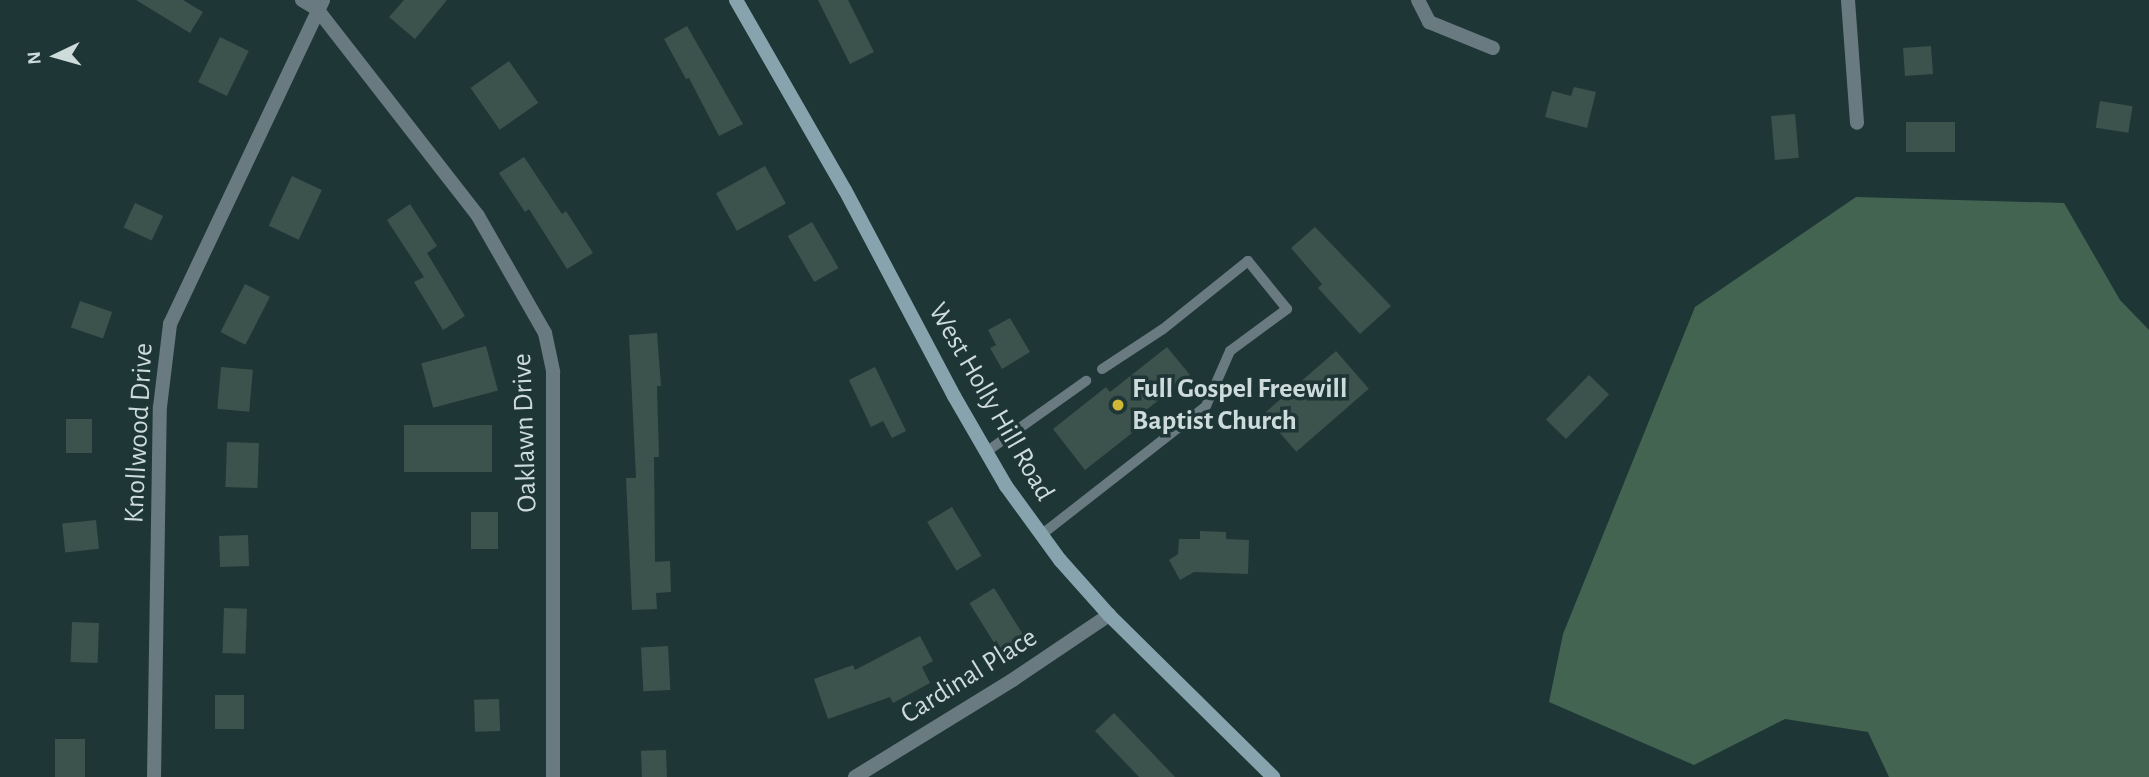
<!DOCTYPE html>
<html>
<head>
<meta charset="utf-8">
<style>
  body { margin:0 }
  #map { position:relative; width:2149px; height:777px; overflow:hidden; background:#1f3637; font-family:"Alegreya Sans",sans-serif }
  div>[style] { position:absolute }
  .forest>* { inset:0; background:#426451 }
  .building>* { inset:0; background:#3c524d; transform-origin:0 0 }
  .lane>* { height:10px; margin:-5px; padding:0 5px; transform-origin:5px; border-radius:5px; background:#697b81 }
  .street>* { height:14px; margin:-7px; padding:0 7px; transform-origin:7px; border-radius:7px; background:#697b81 }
  .secondary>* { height:14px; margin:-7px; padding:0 7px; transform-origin:7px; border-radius:7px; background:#87a4ae }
  .dots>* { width:19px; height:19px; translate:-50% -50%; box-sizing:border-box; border:4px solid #1f3637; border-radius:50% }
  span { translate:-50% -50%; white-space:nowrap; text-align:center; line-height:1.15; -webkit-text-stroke:7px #1f3637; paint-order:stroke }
  .poi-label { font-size:28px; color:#cedbdb; font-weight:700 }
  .left { translate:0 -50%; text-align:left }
  .street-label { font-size:28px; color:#cedbdb }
  .north { position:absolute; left:21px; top:21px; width:70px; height:70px; -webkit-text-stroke:5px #1f3637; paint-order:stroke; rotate:265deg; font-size:19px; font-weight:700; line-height:28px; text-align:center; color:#cedbdb }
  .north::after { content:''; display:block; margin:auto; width:24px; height:32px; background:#cedbdb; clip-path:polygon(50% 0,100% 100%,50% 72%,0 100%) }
</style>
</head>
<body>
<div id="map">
  <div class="forest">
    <div style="clip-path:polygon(1856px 197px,2064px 203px,2120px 300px,2149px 330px,2149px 777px,1889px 777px,1868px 732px,1785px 719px,1694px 765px,1549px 702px,1563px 634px,1695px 307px)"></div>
  </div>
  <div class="building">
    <div style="clip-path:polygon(136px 0,183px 0,203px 12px,190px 33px)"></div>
    <div style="clip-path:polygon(404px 0,447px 0,415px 39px,389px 17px)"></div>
    <div style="clip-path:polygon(818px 0,848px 0,874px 52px,850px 64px)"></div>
    <div style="clip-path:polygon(687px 26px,743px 124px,719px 136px,689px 78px,686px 79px,664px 39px)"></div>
    <div style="left:220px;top:37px;width:32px;height:50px;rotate:26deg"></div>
    <div style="left:1931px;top:46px;width:28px;height:28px;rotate:86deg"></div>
    <div style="left:509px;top:61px;width:51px;height:47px;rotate:55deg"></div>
    <div style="clip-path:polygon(1574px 87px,1596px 92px,1587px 128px,1545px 117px,1552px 91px,1571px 96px)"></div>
    <div style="left:2100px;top:101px;width:33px;height:27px;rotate:9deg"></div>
    <div style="left:1795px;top:114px;width:44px;height:24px;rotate:85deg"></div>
    <div style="left:1955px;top:122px;width:30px;height:49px;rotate:90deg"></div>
    <div style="clip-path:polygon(524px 157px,562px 214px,566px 211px,593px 253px,567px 269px,529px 209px,525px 212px,499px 173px)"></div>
    <div style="left:765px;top:166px;width:43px;height:56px;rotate:61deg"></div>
    <div style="left:292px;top:176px;width:33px;height:55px;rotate:25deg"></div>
    <div style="left:135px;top:203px;width:31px;height:27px;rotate:25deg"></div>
    <div style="clip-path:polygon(410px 204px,437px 246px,427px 253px,465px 316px,443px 330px,414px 282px,424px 277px,387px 220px)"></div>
    <div style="left:812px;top:222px;width:53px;height:28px;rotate:60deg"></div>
    <div style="clip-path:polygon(1315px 227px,1391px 306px,1360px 334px,1318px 288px,1322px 284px,1291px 248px)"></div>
    <div style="left:245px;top:284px;width:28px;height:54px;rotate:27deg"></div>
    <div style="left:80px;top:301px;width:34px;height:28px;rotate:19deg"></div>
    <div style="clip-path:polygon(1010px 318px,1030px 352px,1002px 369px,990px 348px,996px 345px,988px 330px)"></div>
    <div style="clip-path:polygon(657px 333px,661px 386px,657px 386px,659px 457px,654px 457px,655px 562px,670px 561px,671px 592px,656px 593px,657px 609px,632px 610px,626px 478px,636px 478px,629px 335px)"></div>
    <div style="left:486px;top:346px;width:46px;height:67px;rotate:75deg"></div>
    <div style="clip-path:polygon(1167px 347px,1190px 375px,1135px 419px,1141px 426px,1085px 470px,1053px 429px,1106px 387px,1110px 392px)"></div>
    <div style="left:1336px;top:351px;width:50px;height:96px;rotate:49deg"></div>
    <div style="left:221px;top:367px;width:32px;height:42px;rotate:5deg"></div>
    <div style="clip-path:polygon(875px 367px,906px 431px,892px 438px,883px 421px,871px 427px,849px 380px)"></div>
    <div style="left:1589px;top:375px;width:28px;height:62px;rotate:44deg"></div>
    <div style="left:66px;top:419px;width:26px;height:34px"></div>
    <div style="left:404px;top:425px;width:88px;height:47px"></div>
    <div style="left:227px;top:442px;width:32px;height:45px;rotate:2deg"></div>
    <div style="left:952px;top:507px;width:57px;height:29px;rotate:59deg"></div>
    <div style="left:471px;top:512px;width:27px;height:37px"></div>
    <div style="left:96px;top:520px;width:29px;height:34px;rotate:84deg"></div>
    <div style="clip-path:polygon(1200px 531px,1226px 532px,1226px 539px,1249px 540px,1248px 574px,1194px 572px,1180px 580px,1169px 560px,1178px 554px,1179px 539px,1200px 539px)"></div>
    <div style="left:248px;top:535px;width:31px;height:29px;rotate:88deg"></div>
    <div style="left:994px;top:588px;width:58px;height:29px;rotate:58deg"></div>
    <div style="left:224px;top:608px;width:23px;height:45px;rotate:2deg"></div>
    <div style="left:72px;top:622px;width:27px;height:40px;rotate:2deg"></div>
    <div style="clip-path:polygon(920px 636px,933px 661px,922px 667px,930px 683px,893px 703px,890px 697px,828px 719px,814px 679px,853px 665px,855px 670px)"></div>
    <div style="left:668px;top:646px;width:44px;height:27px;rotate:87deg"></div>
    <div style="left:215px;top:695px;width:29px;height:34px"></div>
    <div style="left:499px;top:699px;width:32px;height:25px;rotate:88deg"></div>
    <div style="clip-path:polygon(1114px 713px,1175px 777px,1139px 777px,1095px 731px)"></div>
    <div style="left:55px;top:739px;width:30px;height:38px"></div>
    <div style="left:666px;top:750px;width:27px;height:25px;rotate:88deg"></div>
  </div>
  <div class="lane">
    <div style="left:986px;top:452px;width:123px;rotate:-35.4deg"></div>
    <div style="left:1041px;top:535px;width:209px;rotate:-38deg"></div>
    <div style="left:1206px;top:406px;width:60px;rotate:-66.4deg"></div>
    <div style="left:1230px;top:351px;width:71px;rotate:-36.4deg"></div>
    <div style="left:1287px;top:309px;width:62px;rotate:-129.1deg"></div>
    <div style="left:1248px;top:261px;width:109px;rotate:141.3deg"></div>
    <div style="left:1163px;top:329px;width:73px;rotate:146.7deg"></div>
  </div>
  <div class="street">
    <div style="left:302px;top:0;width:17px;rotate:31deg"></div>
    <div style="left:317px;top:9px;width:262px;rotate:52.1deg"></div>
    <div style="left:478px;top:216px;width:135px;rotate:60.2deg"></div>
    <div style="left:545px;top:333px;width:40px;rotate:78deg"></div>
    <div style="left:553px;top:372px;width:405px;rotate:90deg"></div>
    <div style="left:1418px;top:0;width:25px;rotate:63deg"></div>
    <div style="left:1429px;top:22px;width:69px;rotate:22.1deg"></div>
    <div style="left:1848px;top:0;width:123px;rotate:85.8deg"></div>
    <div style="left:154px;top:777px;width:370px;rotate:-89.1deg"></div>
    <div style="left:160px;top:407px;width:84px;rotate:-83.1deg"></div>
    <div style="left:170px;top:324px;width:358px;rotate:-64.7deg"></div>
    <div style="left:855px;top:777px;width:187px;rotate:-31.6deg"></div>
    <div style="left:1014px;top:679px;width:115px;rotate:-34deg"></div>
  </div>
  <div class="secondary">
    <div style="left:736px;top:0;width:219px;rotate:60.2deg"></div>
    <div style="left:845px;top:190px;width:233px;rotate:62.1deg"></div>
    <div style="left:954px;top:396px;width:104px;rotate:60deg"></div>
    <div style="left:1006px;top:486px;width:92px;rotate:53.9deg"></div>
    <div style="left:1060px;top:560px;width:74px;rotate:48.3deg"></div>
    <div style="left:1109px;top:615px;width:231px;rotate:44.6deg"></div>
  </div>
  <div class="dots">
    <div style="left:1118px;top:405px;background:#d0b736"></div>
  </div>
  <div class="poi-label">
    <span class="left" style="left:1132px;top:405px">Full Gospel Freewill<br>Baptist Church</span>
  </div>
  <div class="street-label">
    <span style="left:991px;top:402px;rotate:60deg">West Holly Hill Road</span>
    <span style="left:139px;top:433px;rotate:-87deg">Knollwood Drive</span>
    <span style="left:525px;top:433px;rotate:-92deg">Oaklawn Drive</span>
    <span style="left:969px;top:676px;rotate:-32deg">Cardinal Place</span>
  </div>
  <div class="north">N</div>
</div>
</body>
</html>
